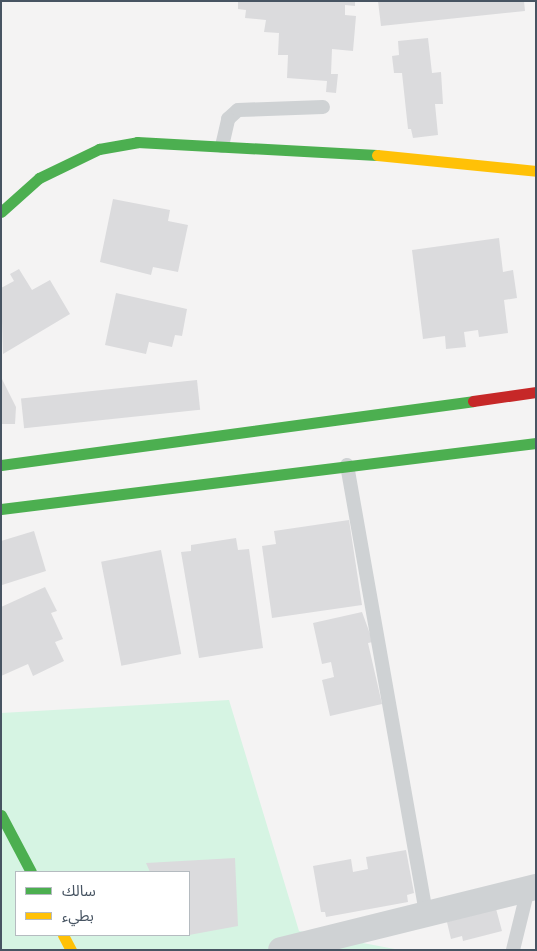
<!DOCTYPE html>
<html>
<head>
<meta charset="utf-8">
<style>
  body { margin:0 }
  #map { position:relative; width:537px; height:951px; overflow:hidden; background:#f4f3f3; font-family:"Roboto Condensed","Noto Sans Arabic",sans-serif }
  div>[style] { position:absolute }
  .green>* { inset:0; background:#d6f4e3 }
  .building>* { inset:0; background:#dbdbdd; transform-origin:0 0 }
  .lane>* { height:14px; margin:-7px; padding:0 7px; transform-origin:7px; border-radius:7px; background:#cfd2d4 }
  .street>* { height:26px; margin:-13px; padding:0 13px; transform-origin:13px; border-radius:13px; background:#cfd2d4 }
  .fast>* { height:11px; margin:-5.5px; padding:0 5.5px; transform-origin:5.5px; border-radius:5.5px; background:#4caf50 }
  .slow>* { height:11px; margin:-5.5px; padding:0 5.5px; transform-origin:5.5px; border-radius:5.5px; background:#ffc107 }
  .jam>* { height:11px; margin:-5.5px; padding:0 5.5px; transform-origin:5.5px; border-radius:5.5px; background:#c62828 }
  span { translate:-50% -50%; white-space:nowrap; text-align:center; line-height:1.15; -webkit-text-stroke:4px #fff; paint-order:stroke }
  .frame { position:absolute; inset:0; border:2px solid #475462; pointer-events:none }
  .legend { position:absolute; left:15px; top:871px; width:175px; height:65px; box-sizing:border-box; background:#fff; border:1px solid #b5bbc0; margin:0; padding:6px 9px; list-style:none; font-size:15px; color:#475462 }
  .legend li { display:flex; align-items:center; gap:10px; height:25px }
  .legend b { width:25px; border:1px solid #b5bbc0 }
</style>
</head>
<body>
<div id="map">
  <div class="green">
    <div style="clip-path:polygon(evenodd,229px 700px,299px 931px,400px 950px,1px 950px,1px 713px,229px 700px,16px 872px,189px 872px,189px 935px,16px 935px,16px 872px)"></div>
  </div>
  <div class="building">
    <div style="clip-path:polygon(238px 1px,355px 1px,355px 6px,345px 5px,345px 15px,356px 16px,353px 51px,332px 49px,331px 74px,338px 74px,336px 93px,326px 92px,327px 81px,287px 78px,288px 55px,278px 55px,279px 33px,264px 32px,266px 20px,245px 18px,246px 10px,238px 9px)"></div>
    <div style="clip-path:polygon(378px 1px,524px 1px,525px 11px,381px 26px)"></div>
    <div style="clip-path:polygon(428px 38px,432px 73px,441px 72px,443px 104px,435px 104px,438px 135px,413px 138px,411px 129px,408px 129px,402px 73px,394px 73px,392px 56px,399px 55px,398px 41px)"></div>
    <div style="clip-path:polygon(113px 199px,170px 210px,168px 221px,188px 225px,178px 272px,153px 267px,151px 275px,100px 262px)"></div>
    <div style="clip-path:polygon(499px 238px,503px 272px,513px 270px,517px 298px,504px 300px,508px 333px,479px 337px,478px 330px,464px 332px,466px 347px,446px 349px,445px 336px,423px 339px,412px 250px)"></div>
    <div style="clip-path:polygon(19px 269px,32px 290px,50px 280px,70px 314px,3px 354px,1px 288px,14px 281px,10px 274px)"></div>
    <div style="clip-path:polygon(116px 293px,187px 309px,182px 336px,175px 335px,172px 347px,149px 342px,146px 354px,105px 345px)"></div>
    <div style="clip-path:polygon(1px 377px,16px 407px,15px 424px,1px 424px)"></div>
    <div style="left:197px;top:380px;width:30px;height:177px;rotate:84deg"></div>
    <div style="clip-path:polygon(349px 520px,362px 605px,272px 618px,262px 546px,276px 544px,274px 531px)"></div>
    <div style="clip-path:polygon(34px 531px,46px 571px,2px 585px,1px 541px)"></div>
    <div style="clip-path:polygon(236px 538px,238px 550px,249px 549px,263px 648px,199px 658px,181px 552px,191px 551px,191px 545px)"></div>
    <div style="left:161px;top:550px;width:106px;height:61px;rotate:79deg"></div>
    <div style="clip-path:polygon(45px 587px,57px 611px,51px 613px,63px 639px,55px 642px,64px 661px,33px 676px,28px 664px,1px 676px,1px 607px)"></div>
    <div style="clip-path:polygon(362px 612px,373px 642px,368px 643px,382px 704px,330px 716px,322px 680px,334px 677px,331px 662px,322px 664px,313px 623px)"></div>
    <div style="clip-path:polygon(406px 850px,414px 893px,407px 895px,408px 902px,326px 917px,325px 912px,321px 912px,313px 866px,351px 859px,353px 872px,368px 869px,366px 857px)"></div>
    <div style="clip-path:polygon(235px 858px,238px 926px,189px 935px,189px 872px,150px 872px,146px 863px)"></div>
    <div style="clip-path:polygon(495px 905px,502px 931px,463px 941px,462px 936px,451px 939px,446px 918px)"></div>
  </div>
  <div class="lane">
    <div style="left:222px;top:146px;width:28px;rotate:-77deg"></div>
    <div style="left:228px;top:119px;width:13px;rotate:-42deg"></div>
    <div style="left:238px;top:110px;width:85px;rotate:-2deg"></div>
    <div style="left:347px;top:465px;width:456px;rotate:80deg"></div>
    <div style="left:513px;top:950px;width:63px;rotate:-76.2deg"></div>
  </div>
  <div class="street">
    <div style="left:281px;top:950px;width:263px;rotate:-13.9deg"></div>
  </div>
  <div class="fast">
    <div style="left:1px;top:212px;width:51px;rotate:-41.8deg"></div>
    <div style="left:39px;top:178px;width:67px;rotate:-25.8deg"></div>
    <div style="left:99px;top:149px;width:39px;rotate:-10deg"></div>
    <div style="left:137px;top:142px;width:240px;rotate:3.1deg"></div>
    <div style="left:1px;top:465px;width:476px;rotate:-7.7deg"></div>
    <div style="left:1px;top:509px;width:539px;rotate:-7.03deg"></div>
    <div style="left:1px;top:815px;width:64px;rotate:62.2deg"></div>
  </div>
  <div class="slow">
    <div style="left:377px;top:155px;width:160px;rotate:5.7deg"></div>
    <div style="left:63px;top:935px;width:17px;rotate:62deg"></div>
  </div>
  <div class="jam">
    <div style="left:473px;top:401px;width:64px;rotate:-8.1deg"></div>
  </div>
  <div class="frame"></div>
  <ul class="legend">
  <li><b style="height:6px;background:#4caf50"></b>سالك</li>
  <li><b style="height:6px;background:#ffc107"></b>بطيء</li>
  </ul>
</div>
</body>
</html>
